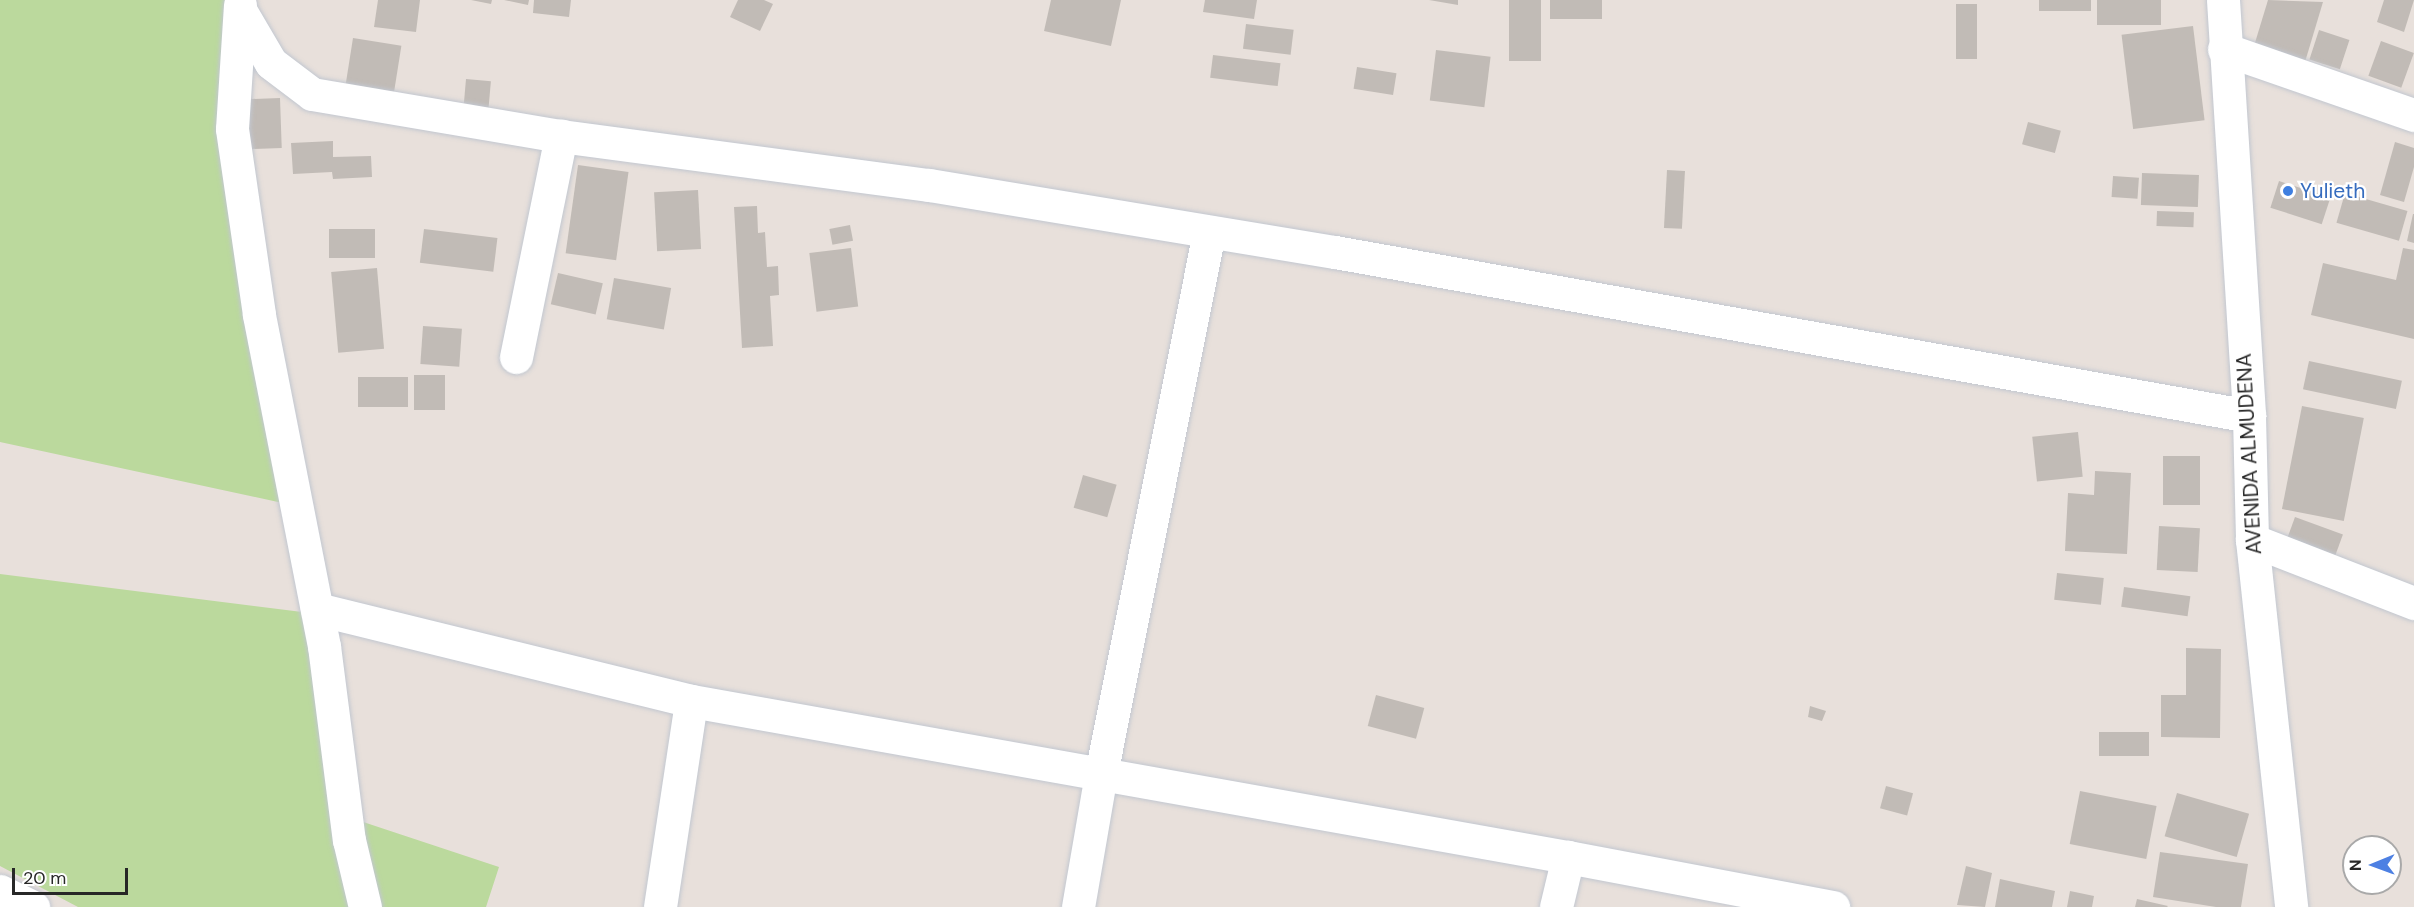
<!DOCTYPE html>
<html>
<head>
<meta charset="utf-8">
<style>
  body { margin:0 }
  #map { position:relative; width:2414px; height:907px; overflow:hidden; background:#e8e0db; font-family:"DM Sans",sans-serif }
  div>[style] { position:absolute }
  .green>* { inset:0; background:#bbd99d }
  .building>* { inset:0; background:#c1bbb6; transform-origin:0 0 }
  .roads { filter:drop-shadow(0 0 2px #c2c7d0) drop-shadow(0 0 2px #c2c7d0) }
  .minor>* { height:33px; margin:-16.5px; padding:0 16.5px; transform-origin:16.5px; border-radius:16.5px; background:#fff }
  .dots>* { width:16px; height:16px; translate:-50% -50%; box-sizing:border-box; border:3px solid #fff; border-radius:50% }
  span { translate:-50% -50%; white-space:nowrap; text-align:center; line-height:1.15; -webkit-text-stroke:4.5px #fff; paint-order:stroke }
  .shop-label { font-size:21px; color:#366cbe }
  .left { translate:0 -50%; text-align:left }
  .street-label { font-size:21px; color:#272727 }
  .north { position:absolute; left:2342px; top:835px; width:60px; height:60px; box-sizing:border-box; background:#fff; border:2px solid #a9a9a9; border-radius:50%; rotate:269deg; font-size:16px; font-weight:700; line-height:24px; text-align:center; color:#272727 }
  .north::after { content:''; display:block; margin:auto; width:21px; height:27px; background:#4d80e3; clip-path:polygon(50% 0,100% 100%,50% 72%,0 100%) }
  .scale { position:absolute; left:12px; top:868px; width:116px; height:27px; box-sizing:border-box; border:3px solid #272727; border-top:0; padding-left:8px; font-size:18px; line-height:21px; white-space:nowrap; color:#272727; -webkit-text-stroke:4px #fff; paint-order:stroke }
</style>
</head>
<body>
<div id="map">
  <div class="green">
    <div style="clip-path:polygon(0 0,254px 0,245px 99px,301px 507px,0 442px)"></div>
    <div style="clip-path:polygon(0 574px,310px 613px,333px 812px,499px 867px,486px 907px,78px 907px,0 866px)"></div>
  </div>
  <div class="building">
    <div style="clip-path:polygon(378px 0,420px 0,416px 32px,374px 27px)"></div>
    <div style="clip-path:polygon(471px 0,492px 0,491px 4px)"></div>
    <div style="clip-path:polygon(504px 0,529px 0,528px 5px)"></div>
    <div style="clip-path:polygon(534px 0,571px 0,569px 17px,533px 13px)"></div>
    <div style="clip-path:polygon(738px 0,764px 0,773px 4px,760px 31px,730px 17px)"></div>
    <div style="clip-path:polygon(1051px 0,1121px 0,1111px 46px,1044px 31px)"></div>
    <div style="clip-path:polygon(1205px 0,1257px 0,1254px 19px,1203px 12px)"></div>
    <div style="clip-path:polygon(1429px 0,1458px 0,1458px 5px)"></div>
    <div style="left:1509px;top:0;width:32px;height:61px"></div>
    <div style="left:1550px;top:0;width:52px;height:19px"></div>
    <div style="left:2039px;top:0;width:52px;height:11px"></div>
    <div style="left:2097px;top:0;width:64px;height:25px"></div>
    <div style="clip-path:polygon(2268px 0,2323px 2px,2305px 62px,2254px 46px)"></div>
    <div style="clip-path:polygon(2384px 0,2414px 0,2404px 32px,2377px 22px)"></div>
    <div style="left:1956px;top:4px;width:21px;height:55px"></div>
    <div style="left:1246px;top:24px;width:48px;height:25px;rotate:7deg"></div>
    <div style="left:2193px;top:26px;width:95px;height:72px;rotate:83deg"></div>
    <div style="left:2319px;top:30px;width:32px;height:31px;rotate:18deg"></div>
    <div style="left:353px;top:38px;width:49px;height:48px;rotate:9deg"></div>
    <div style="left:2381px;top:41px;width:35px;height:37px;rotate:20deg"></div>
    <div style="left:1436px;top:50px;width:55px;height:51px;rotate:7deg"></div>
    <div style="left:1213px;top:55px;width:68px;height:23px;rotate:7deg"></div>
    <div style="left:1357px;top:67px;width:40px;height:22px;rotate:9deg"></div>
    <div style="left:466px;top:79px;width:25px;height:28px;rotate:5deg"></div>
    <div style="left:280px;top:98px;width:50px;height:35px;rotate:88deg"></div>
    <div style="left:2028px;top:122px;width:34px;height:23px;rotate:15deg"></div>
    <div style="clip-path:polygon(333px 141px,333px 157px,371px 156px,372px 177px,333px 179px,332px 172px,293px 174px,291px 143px)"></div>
    <div style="clip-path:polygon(2395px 142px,2414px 148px,2414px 167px,2404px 202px,2380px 195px)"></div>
    <div style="left:578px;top:165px;width:51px;height:89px;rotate:8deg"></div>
    <div style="left:1667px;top:170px;width:18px;height:58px;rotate:3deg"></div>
    <div style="left:2142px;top:173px;width:57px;height:32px;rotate:2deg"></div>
    <div style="left:2113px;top:176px;width:26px;height:21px;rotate:4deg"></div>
    <div style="left:2279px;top:181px;width:54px;height:28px;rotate:18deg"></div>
    <div style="left:698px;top:190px;width:59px;height:44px;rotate:87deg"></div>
    <div style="left:2345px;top:193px;width:65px;height:31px;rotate:16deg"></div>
    <div style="clip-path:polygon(757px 206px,758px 233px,765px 232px,767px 267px,778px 266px,779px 295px,770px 296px,773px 346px,742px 348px,734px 207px)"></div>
    <div style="left:2157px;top:211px;width:37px;height:15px;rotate:2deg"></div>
    <div style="clip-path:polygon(2413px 214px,2414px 214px,2414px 243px,2407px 241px)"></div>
    <div style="left:850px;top:225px;width:16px;height:21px;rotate:79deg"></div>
    <div style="left:329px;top:229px;width:46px;height:29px"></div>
    <div style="left:424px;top:229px;width:74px;height:34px;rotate:7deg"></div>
    <div style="left:851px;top:248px;width:59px;height:42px;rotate:83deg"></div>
    <div style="clip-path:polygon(2403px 248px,2414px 250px,2414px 339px,2311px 315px,2323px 263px,2396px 280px)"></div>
    <div style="left:377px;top:268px;width:81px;height:46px;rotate:85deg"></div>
    <div style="left:558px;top:273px;width:46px;height:32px;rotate:13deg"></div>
    <div style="left:614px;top:278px;width:58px;height:42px;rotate:10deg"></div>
    <div style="left:423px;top:326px;width:39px;height:38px;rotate:4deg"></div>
    <div style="left:2309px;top:361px;width:95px;height:29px;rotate:12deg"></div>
    <div style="left:414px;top:375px;width:31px;height:35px"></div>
    <div style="left:408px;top:377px;width:30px;height:50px;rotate:90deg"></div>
    <div style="left:2302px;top:406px;width:63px;height:105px;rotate:11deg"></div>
    <div style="left:2078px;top:432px;width:45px;height:46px;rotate:84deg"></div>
    <div style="left:2163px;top:456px;width:37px;height:49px"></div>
    <div style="clip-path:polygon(2095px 471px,2131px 473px,2127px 554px,2065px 551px,2068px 493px,2094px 495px)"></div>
    <div style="left:1083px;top:475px;width:35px;height:34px;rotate:16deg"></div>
    <div style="left:2295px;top:517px;width:51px;height:35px;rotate:20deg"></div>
    <div style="left:2159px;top:526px;width:41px;height:44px;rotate:3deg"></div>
    <div style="left:2057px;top:573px;width:47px;height:27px;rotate:6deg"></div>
    <div style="left:2124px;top:587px;width:67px;height:20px;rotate:8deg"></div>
    <div style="clip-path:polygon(2186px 648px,2221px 649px,2220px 738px,2161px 737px,2161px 695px,2186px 695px)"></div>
    <div style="left:1376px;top:695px;width:50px;height:32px;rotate:15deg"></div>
    <div style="clip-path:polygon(1810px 706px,1826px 711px,1822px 721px,1808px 717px)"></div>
    <div style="left:2149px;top:732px;width:24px;height:50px;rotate:90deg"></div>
    <div style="left:1886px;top:786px;width:28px;height:23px;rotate:15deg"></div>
    <div style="left:2080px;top:791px;width:78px;height:54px;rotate:11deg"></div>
    <div style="left:2177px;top:793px;width:75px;height:45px;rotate:16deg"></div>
    <div style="clip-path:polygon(2160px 852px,2248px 864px,2241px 907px,2216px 907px,2153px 897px)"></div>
    <div style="clip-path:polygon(1966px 866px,1992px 873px,1985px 907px,1957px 905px)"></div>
    <div style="clip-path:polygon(2000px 879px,2055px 891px,2052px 907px,1995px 907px)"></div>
    <div style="clip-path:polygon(2070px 891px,2094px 896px,2092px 907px,2067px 907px)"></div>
    <div style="clip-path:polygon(2137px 899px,2168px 906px,2167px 907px,2135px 907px)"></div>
  </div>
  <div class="roads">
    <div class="minor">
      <div style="left:2223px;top:0;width:417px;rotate:86.4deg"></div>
      <div style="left:2249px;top:416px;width:124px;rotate:88.6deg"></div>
      <div style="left:2252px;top:540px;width:369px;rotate:83.9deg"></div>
      <div style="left:240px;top:5px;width:124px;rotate:93.7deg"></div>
      <div style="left:232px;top:129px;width:188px;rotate:81.7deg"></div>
      <div style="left:259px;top:315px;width:337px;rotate:78.9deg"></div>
      <div style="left:324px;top:646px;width:196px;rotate:82.7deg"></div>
      <div style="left:349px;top:840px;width:69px;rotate:76.6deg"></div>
      <div style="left:240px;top:10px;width:61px;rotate:59.7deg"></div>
      <div style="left:271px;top:63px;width:51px;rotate:37.1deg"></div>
      <div style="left:312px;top:94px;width:253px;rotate:9.6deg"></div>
      <div style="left:561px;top:136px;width:371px;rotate:7.6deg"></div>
      <div style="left:929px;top:185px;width:411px;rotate:9.4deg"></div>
      <div style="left:1335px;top:252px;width:929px;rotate:10.17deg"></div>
      <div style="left:2224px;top:49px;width:201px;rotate:19.2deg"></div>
      <div style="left:516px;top:357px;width:226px;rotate:-78.5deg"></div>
      <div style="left:2252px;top:540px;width:174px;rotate:21.3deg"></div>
      <div style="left:317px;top:609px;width:385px;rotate:13.8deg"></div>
      <div style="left:691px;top:701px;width:416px;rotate:10.1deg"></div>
      <div style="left:1101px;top:774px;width:553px;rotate:-78.73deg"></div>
      <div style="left:1568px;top:857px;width:270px;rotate:10.7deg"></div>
      <div style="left:0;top:891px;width:37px;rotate:26deg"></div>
      <div style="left:660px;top:907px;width:208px;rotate:-81.4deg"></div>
      <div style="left:1078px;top:907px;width:135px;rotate:-80.2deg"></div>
      <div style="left:1101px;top:774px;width:474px;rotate:10.1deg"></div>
      <div style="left:1568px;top:857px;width:51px;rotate:103.5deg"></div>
    </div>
  </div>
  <div class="dots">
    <div style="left:2288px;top:191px;background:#3f7fe0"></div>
  </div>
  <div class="shop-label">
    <span class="left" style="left:2300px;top:191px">Yulieth</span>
  </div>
  <div class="street-label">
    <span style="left:2249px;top:454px;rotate:-93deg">AVENIDA ALMUDENA</span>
  </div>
  <div class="north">N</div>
  <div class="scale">20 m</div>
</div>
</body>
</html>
